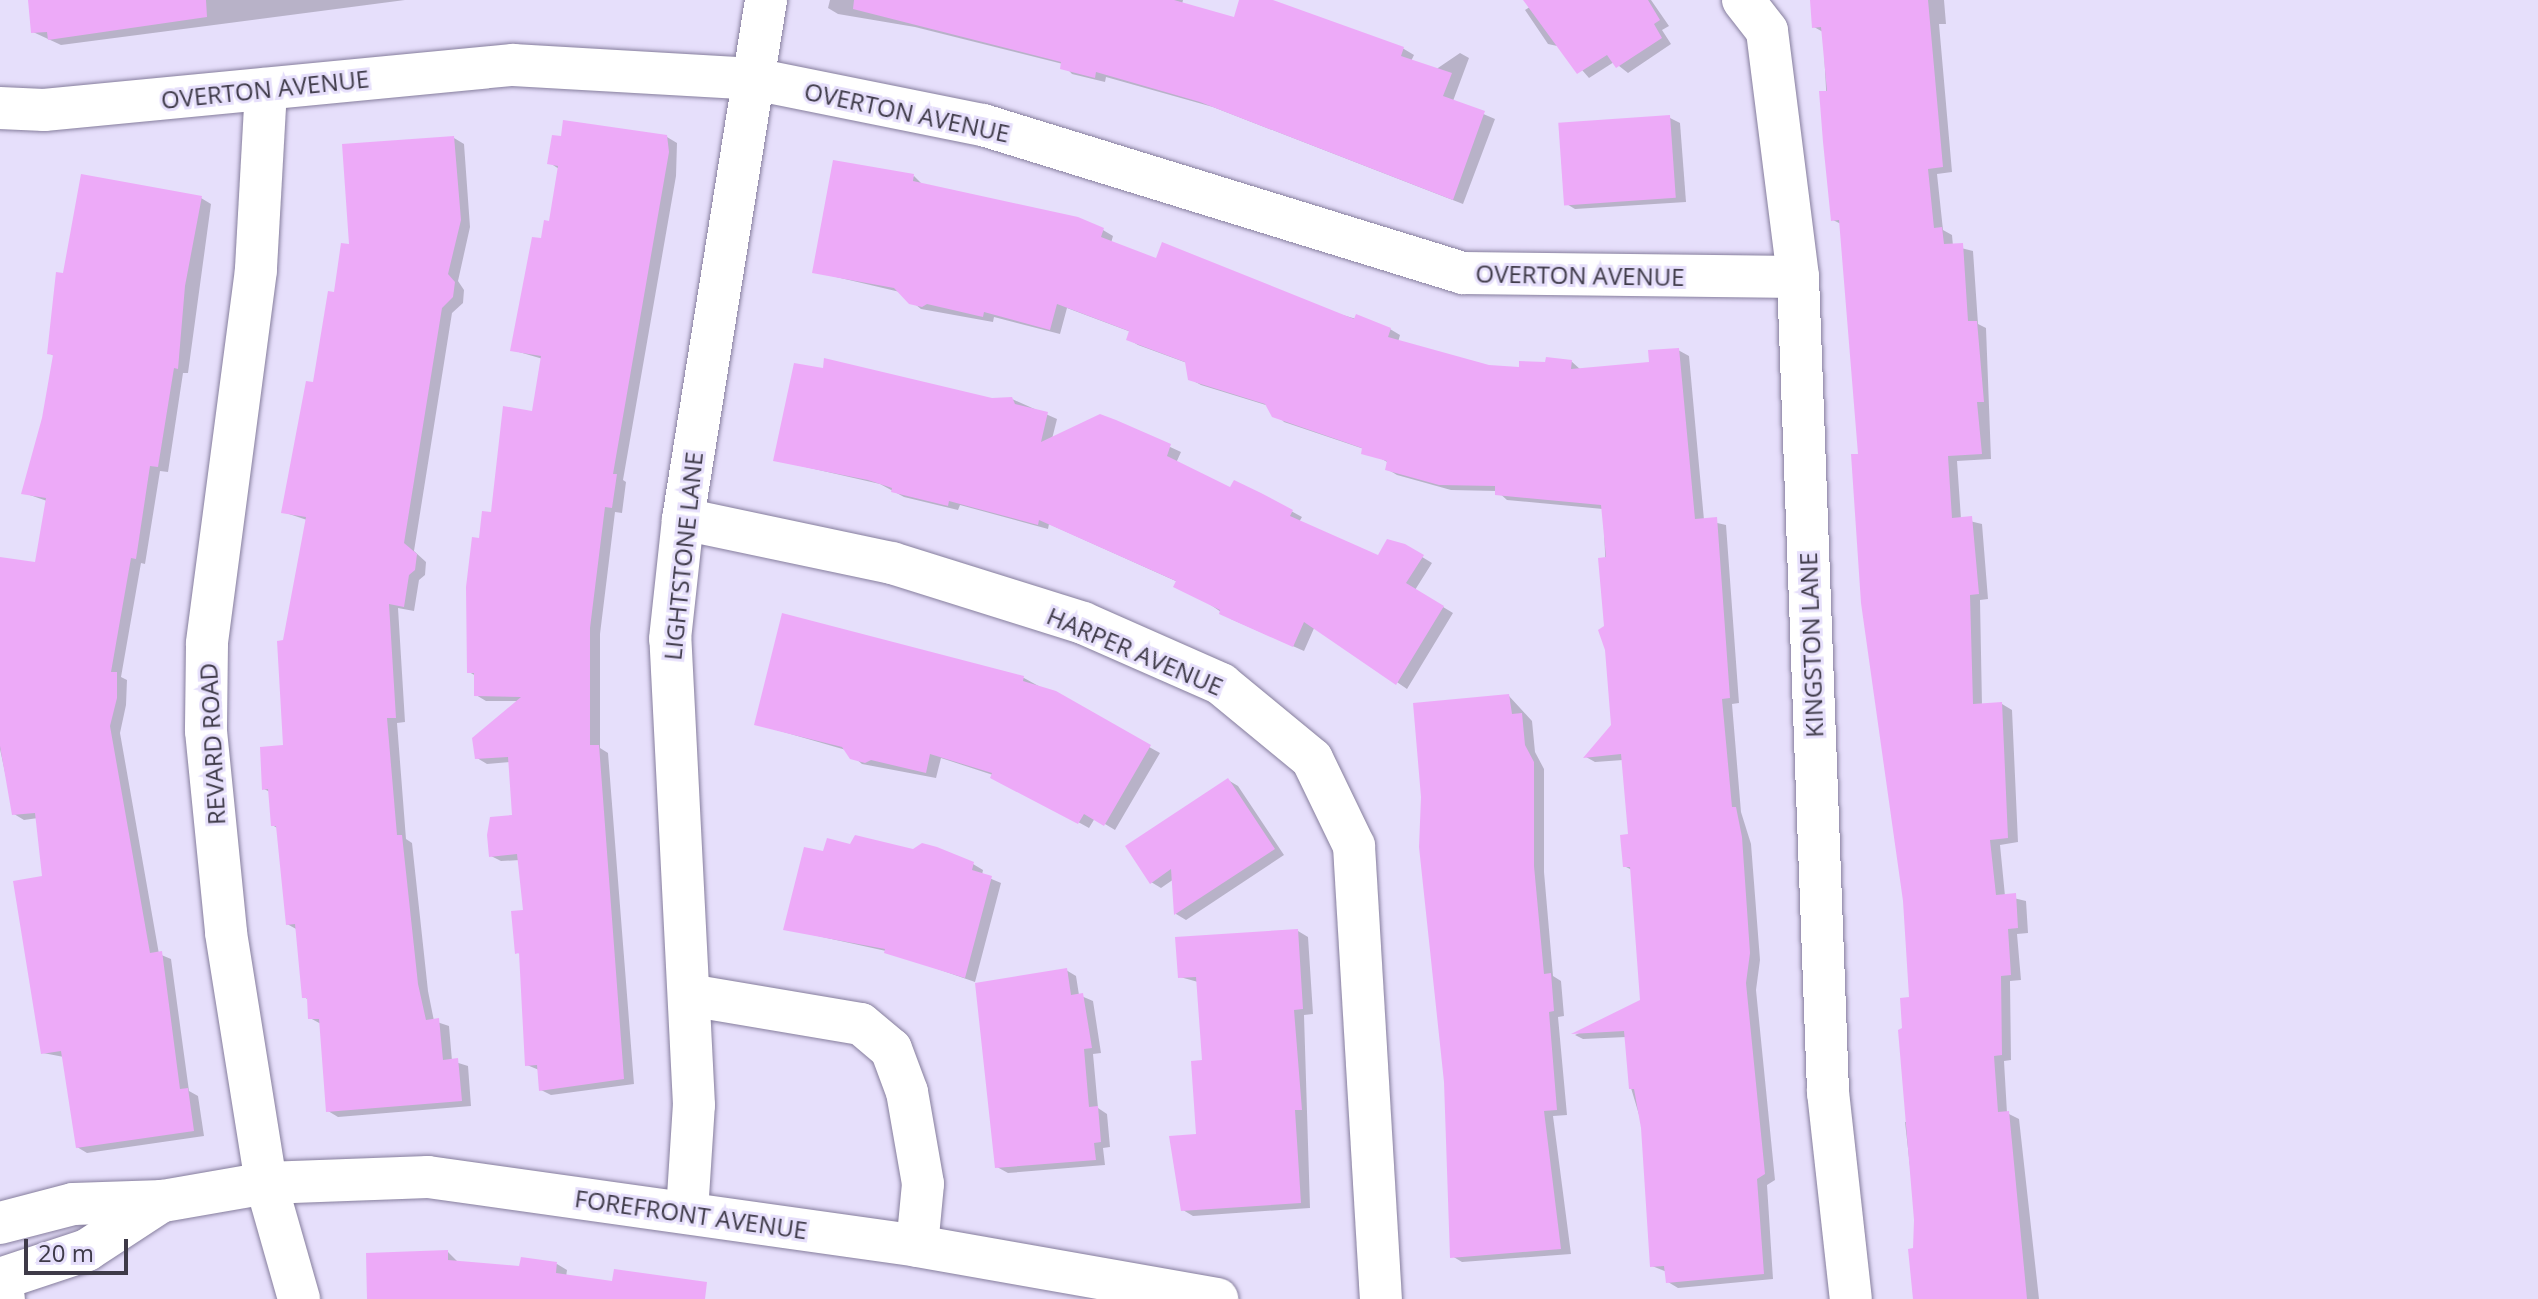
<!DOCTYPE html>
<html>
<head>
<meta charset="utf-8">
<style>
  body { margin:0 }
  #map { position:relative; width:2538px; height:1299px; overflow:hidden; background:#e6dffb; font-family:"Open Sans",sans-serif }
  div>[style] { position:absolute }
  .shadow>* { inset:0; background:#0003 }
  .building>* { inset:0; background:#edaaf8; transform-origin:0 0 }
  .roads { filter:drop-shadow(0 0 2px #867e9d) drop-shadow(0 0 2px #867e9d) }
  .street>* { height:42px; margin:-21px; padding:0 21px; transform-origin:21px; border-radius:21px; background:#fff }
  .secondary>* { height:44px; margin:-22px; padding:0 22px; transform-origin:22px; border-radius:22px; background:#fff }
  span { translate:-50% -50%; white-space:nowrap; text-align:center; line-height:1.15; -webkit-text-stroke:6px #e6dffb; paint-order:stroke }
  .street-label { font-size:24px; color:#3e3a48 }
  .scale { position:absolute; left:24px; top:1239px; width:104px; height:36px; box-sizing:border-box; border:4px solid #3e3a48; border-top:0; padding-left:10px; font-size:24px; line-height:28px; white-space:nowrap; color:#3e3a48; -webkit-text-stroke:6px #e6dffb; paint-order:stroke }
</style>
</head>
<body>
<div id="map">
  <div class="shadow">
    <div style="clip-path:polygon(30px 0,405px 0,61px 45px,33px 32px)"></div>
    <div style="clip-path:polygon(830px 0,1183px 0,1182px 4px,1235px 20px,1242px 0,1267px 0,1404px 49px,1414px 55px,1411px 61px,1435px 70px,1460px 53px,1469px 58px,1453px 101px,1495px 119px,1463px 204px,1213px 107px,1106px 77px,1105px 82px,1072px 74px,1063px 64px,915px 27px,838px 14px,828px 8px)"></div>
    <div style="clip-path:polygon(1541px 0,1651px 0,1669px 26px,1662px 30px,1671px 44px,1628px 73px,1614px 62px,1589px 78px,1562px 47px,1548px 44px,1525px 10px)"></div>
    <div style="clip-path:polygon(1812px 0,1944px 0,1946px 24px,1939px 24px,1952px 172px,1937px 174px,1943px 230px,1952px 235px,1953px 246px,1973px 251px,1978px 324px,1986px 328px,1991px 459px,1957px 461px,1961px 519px,1982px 524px,1988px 599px,1980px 600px,1982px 706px,2002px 704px,2012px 710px,2018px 842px,2000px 845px,2005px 896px,2026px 901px,2028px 933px,2017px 934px,2021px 980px,2010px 981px,2011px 1060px,2004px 1061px,2007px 1113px,2019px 1119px,2039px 1299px,1914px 1299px,1916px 1220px,1905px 1122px,1910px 1122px,1904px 1029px,1911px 999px,1905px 901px,1841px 224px,1833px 220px,1823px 32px,1814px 27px)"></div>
    <div style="clip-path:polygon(1670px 118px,1680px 123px,1686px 202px,1575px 209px,1565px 203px)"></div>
    <div style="clip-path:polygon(667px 137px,677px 143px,676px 176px,623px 480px,626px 482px,622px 513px,615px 512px,600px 634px,600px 748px,608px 753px,634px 1084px,551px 1095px,541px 1090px,539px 1070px,527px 1065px,521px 955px,517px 952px,525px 912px,520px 860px,501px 861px,491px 856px,514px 817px,510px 762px,487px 764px,477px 758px,519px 701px,486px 701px,476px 695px,476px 676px,469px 672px,481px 540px,534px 413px,543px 359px,512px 350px,551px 223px,559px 169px,550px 163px)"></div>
    <div style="clip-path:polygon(454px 138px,464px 144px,470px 227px,458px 281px,464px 290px,463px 303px,452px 313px,414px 551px,426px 562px,425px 575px,419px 580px,414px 611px,398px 608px,405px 722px,397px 723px,406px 839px,412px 843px,428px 991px,434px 1021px,449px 1026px,452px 1061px,468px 1066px,471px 1106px,338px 1117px,328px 1111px,321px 1024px,310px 1018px,309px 1000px,304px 997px,298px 930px,287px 924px,279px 829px,272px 825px,270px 792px,264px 789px,286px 747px,284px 642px,307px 520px,283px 512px,351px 246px)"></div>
    <div style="clip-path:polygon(914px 176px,923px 185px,1103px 230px,1113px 236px,1111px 243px,1157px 260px,1390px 329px,1400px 335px,1398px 342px,1489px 367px,1520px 369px,1571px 361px,1581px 370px,1651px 364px,1678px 350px,1689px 356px,1704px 520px,1726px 525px,1739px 703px,1732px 704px,1741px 812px,1751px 844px,1760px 960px,1756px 990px,1775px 1180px,1767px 1185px,1773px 1279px,1678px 1288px,1668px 1282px,1667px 1272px,1652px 1266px,1643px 1128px,1631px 1088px,1626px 1037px,1583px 1039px,1575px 1035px,1642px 1001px,1632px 870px,1624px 866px,1630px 836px,1623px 760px,1595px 762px,1586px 757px,1613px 726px,1603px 509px,1507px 500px,1497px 491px,1451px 490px,1397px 475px,1387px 469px,1389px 463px,1364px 449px,1284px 422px,1269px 406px,1201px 385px,1190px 379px,1187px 363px,1138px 345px,1128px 339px,1131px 332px,1067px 308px,1060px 334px,994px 317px,993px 322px,921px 309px,900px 292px,815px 272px)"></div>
    <div style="clip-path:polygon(201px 198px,211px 204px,188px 373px,183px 373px,168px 472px,160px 471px,145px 564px,141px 563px,121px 677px,127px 680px,126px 705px,120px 733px,159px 954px,171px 959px,189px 1091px,198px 1096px,204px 1136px,87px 1153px,77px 1147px,64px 1057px,43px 1053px,45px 877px,38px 818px,24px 820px,14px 814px,0 749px,0 559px,37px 565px,47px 501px,24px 493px,44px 418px,54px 356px,49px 353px,65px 275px)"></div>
    <div style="clip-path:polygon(1012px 399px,1057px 419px,1052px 439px,1116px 422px,1181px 452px,1176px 463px,1231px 489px,1260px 494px,1302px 517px,1299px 522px,1379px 558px,1404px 546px,1432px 563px,1415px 590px,1453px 613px,1407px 689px,1315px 626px,1304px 651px,1231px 619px,1178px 582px,1049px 524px,1048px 529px,960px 505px,958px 510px,904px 497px,880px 484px,775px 460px)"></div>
    <div style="clip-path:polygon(1024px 678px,1160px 753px,1115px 830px,1095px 818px,1089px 828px,993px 775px,941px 758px,936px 778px,862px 764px,846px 750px,756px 724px)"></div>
    <div style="clip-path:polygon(1509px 696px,1532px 721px,1535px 752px,1544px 769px,1544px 872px,1553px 976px,1561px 981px,1564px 1016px,1558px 1017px,1567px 1115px,1553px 1116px,1571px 1254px,1462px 1262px,1452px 1256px)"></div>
    <div style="clip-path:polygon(1228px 780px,1238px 786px,1284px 855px,1186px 920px,1176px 914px,1174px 879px,1161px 888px,1151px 882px)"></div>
    <div style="clip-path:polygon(851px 846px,973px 864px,983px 870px,982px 875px,1001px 883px,975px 982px,886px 951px,786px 929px,825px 854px)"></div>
    <div style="clip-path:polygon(1298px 931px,1308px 937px,1313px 1014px,1304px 1015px,1310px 1208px,1193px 1216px,1183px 1210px,1198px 1136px,1204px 1062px,1198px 982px,1180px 977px)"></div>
    <div style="clip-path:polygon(1066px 970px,1076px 976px,1079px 995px,1093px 1001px,1101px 1053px,1093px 1054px,1098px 1108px,1107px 1114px,1110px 1147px,1103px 1148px,1105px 1165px,1008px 1173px,997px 1167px)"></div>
    <div style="clip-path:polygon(448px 1252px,458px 1262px,521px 1268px,557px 1264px,567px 1270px,566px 1277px,704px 1299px,369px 1299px)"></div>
  </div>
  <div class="building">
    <div style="clip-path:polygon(28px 0,206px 0,207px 17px,48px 40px,47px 32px,31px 33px)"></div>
    <div style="clip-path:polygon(854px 0,1174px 0,1234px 17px,1239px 0,1273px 0,1404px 47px,1401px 56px,1452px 73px,1443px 96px,1485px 111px,1453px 200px,1200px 102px,1096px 72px,1095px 78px,1060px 69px,1061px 62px,853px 9px)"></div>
    <div style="clip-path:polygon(1523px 0,1648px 0,1660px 20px,1654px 24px,1662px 38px,1616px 68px,1607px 55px,1577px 74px)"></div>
    <div style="clip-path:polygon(1810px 0,1928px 0,1943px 167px,1928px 169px,1934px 228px,1942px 227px,1944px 244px,1963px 243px,1968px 321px,1977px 321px,1984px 402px,1977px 402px,1982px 454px,1948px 456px,1952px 518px,1972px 516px,1979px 594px,1970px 595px,1973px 704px,2002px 702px,2008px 838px,1990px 840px,1996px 895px,2016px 893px,2018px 928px,2008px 929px,2011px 975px,2001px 976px,2002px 1055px,1994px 1056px,1998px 1112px,2009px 1111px,2027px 1299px,1913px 1299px,1908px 1249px,1913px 1248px,1914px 1220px,1898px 1030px,1902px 1028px,1900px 998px,1909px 997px,1903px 901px,1861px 603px,1851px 454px,1858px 454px,1839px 220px,1831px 221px,1823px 142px,1819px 91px,1827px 91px,1821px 27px,1812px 28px)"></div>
    <div style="left:1670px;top:115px;width:83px;height:112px;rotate:86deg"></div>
    <div style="clip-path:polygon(563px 120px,667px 135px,669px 152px,613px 474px,617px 474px,612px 508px,605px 507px,590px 628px,590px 745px,599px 745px,624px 1079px,539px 1091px,537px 1065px,525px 1066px,519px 953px,515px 954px,511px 911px,523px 910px,517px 854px,489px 857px,487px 835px,490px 817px,512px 815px,508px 757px,475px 759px,472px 738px,521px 697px,474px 696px,474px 673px,467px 673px,466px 587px,472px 537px,479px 538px,482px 511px,491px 512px,503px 406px,532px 411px,541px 356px,510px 351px,532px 237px,541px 238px,544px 220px,549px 221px,558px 166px,547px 164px,552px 135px,561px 136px)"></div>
    <div style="clip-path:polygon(454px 136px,461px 220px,448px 274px,455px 282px,453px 297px,442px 308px,404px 543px,417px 554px,415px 570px,409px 575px,404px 607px,389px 604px,396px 718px,387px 718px,397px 835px,402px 835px,418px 984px,426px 1020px,439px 1018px,443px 1060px,458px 1058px,462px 1101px,326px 1112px,319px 1019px,308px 1019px,307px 998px,302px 998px,295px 924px,286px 925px,276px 826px,271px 826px,268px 789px,262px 790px,260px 747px,283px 745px,277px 641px,283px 640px,306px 517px,281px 513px,306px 381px,313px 382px,328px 291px,334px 292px,341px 243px,349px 244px,342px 144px)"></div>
    <div style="clip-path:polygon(833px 160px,914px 174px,913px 181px,1078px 217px,1104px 228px,1101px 237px,1156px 258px,1162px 242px,1354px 319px,1356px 314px,1391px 328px,1388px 337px,1489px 365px,1519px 367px,1519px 361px,1545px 362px,1546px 357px,1572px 360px,1571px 369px,1649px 362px,1648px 350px,1679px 348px,1695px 519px,1717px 517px,1730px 698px,1722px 699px,1732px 807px,1736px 807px,1742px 837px,1750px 953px,1746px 983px,1765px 1174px,1757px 1179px,1764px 1274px,1666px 1283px,1664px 1266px,1650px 1267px,1641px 1128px,1634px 1089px,1629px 1089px,1624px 1031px,1571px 1034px,1640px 1000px,1630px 867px,1623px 867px,1620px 835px,1628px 834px,1621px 754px,1583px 758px,1611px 725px,1605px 650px,1598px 630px,1604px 626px,1598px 558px,1606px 557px,1601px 505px,1495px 495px,1495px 486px,1439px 485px,1385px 470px,1387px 461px,1361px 454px,1362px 448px,1272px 417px,1265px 404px,1188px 380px,1185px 362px,1126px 340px,1129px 331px,1057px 304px,1050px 330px,984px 312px,983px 317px,927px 304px,922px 307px,909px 304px,894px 288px,812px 273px)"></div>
    <div style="clip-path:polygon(81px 174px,202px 196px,185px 286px,178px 369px,174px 368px,158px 467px,150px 466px,136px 559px,131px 558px,111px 672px,117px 672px,117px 698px,110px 726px,150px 953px,162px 951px,180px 1089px,188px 1088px,194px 1131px,76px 1148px,61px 1051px,41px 1054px,13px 881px,42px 876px,35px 813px,12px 815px,0 746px,0 557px,35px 562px,46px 498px,21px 494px,42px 418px,53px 355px,47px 354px,56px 272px,63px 273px)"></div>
    <div style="clip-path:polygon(824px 358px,992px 398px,1012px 397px,1015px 404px,1048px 412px,1041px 442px,1100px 414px,1116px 420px,1171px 444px,1167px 456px,1230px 487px,1234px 480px,1261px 493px,1293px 510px,1290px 516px,1378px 555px,1387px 539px,1405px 544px,1424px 555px,1406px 583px,1444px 606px,1396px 685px,1304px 622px,1293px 647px,1219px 614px,1220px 610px,1173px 587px,1176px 581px,1039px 520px,1038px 525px,949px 501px,948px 506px,891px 492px,892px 488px,868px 480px,773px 461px,794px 363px,823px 368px)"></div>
    <div style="clip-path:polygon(782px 613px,1024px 676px,1023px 681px,1056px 691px,1151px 745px,1104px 826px,1084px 814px,1078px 824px,990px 778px,992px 773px,930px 754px,926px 773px,871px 760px,865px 763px,850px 759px,842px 747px,754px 725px)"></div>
    <div style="clip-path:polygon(1509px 694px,1512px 714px,1522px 713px,1525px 745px,1534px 762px,1534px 866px,1544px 974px,1551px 973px,1554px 1011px,1549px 1012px,1557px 1110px,1544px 1111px,1561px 1249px,1450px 1258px,1444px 1082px,1419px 847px,1421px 797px,1413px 703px)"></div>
    <div style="clip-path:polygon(1228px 778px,1275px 849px,1174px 915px,1171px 869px,1150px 884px,1125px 846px)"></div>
    <div style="clip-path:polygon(855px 835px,913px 849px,922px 843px,937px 847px,974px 862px,972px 870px,992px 876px,965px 978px,884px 953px,885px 949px,783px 930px,804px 847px,823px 851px,827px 838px,850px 844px)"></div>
    <div style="clip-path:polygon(1298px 929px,1303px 1009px,1294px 1010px,1302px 1110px,1295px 1110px,1301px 1203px,1181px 1211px,1169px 1136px,1196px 1134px,1191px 1061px,1202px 1060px,1196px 977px,1178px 978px,1175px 937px)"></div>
    <div style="clip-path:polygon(1067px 968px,1071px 995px,1083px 993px,1092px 1048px,1084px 1049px,1089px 1107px,1098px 1106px,1101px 1142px,1094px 1143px,1096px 1160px,995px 1168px,975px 983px)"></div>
    <div style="clip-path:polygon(448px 1250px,448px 1260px,519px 1266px,521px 1257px,557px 1262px,556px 1273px,612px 1281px,614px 1269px,707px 1282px,705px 1299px,367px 1299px,366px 1253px)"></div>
  </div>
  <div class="roads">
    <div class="street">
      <div style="left:1743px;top:0;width:39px;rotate:52deg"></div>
      <div style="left:1767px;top:31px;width:248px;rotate:82.8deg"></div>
      <div style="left:1798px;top:277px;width:816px;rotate:87.89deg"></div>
      <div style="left:1828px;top:1092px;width:208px;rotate:83.7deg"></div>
      <div style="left:266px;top:89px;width:181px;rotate:93.2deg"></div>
      <div style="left:256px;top:270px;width:377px;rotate:97.5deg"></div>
      <div style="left:207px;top:644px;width:87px;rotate:90.7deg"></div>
      <div style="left:206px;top:731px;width:203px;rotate:84.3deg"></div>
      <div style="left:226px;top:933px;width:253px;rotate:80.9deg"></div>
      <div style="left:266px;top:1183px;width:121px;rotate:74.1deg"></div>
      <div style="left:0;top:108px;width:44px;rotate:2.6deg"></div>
      <div style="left:44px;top:110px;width:471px;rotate:-5.5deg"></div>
      <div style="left:513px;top:65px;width:241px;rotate:3.3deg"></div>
      <div style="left:754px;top:79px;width:234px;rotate:11.4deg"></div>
      <div style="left:983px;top:125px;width:502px;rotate:17.14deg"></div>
      <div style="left:1463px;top:273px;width:335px;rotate:0.7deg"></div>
      <div style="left:683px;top:519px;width:214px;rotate:11.9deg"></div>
      <div style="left:892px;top:563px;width:200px;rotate:17.4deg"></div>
      <div style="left:1083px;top:623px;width:151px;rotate:23.8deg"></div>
      <div style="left:1221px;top:684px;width:118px;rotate:39.5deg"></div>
      <div style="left:1312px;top:759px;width:97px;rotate:64.2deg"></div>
      <div style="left:1354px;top:846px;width:454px;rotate:86.6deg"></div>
      <div style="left:689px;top:995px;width:174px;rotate:9.6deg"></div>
      <div style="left:861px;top:1024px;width:39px;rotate:40deg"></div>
      <div style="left:891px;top:1049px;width:46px;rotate:69.6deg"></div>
      <div style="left:907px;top:1092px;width:93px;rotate:80.1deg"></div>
      <div style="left:923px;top:1184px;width:62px;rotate:95.5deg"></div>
      <div style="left:687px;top:1212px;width:107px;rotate:-86.3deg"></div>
      <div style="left:694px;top:1105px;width:467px;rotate:-92.9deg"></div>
      <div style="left:670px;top:639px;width:121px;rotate:-83.8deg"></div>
      <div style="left:683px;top:519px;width:526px;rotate:-80.91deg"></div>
      <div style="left:0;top:1223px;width:75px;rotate:-14.6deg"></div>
      <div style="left:73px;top:1204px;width:90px;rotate:-1.9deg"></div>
      <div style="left:163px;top:1201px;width:105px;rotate:-9.9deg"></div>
      <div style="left:266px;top:1183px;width:162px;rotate:-2.1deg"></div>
      <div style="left:428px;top:1177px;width:494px;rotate:8deg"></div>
      <div style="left:917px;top:1246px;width:305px;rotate:10deg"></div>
      <div style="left:0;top:1279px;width:92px;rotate:-18.4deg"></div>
      <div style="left:87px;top:1250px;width:90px;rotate:-33.2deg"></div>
    </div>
    <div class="secondary">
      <div style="left:0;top:1284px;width:15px;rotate:79deg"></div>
    </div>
  </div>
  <div class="street-label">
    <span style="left:265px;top:89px;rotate:-6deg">OVERTON AVENUE</span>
    <span style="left:907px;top:112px;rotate:12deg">OVERTON AVENUE</span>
    <span style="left:1580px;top:275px;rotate:1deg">OVERTON AVENUE</span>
    <span style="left:683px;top:556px;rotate:-84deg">LIGHTSTONE LANE</span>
    <span style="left:1811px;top:645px;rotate:-92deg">KINGSTON LANE</span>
    <span style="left:1135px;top:651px;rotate:23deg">HARPER AVENUE</span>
    <span style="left:212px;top:744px;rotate:-93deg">REVARD ROAD</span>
    <span style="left:691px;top:1214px;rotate:8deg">FOREFRONT AVENUE</span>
  </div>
  <div class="scale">20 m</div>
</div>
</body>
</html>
